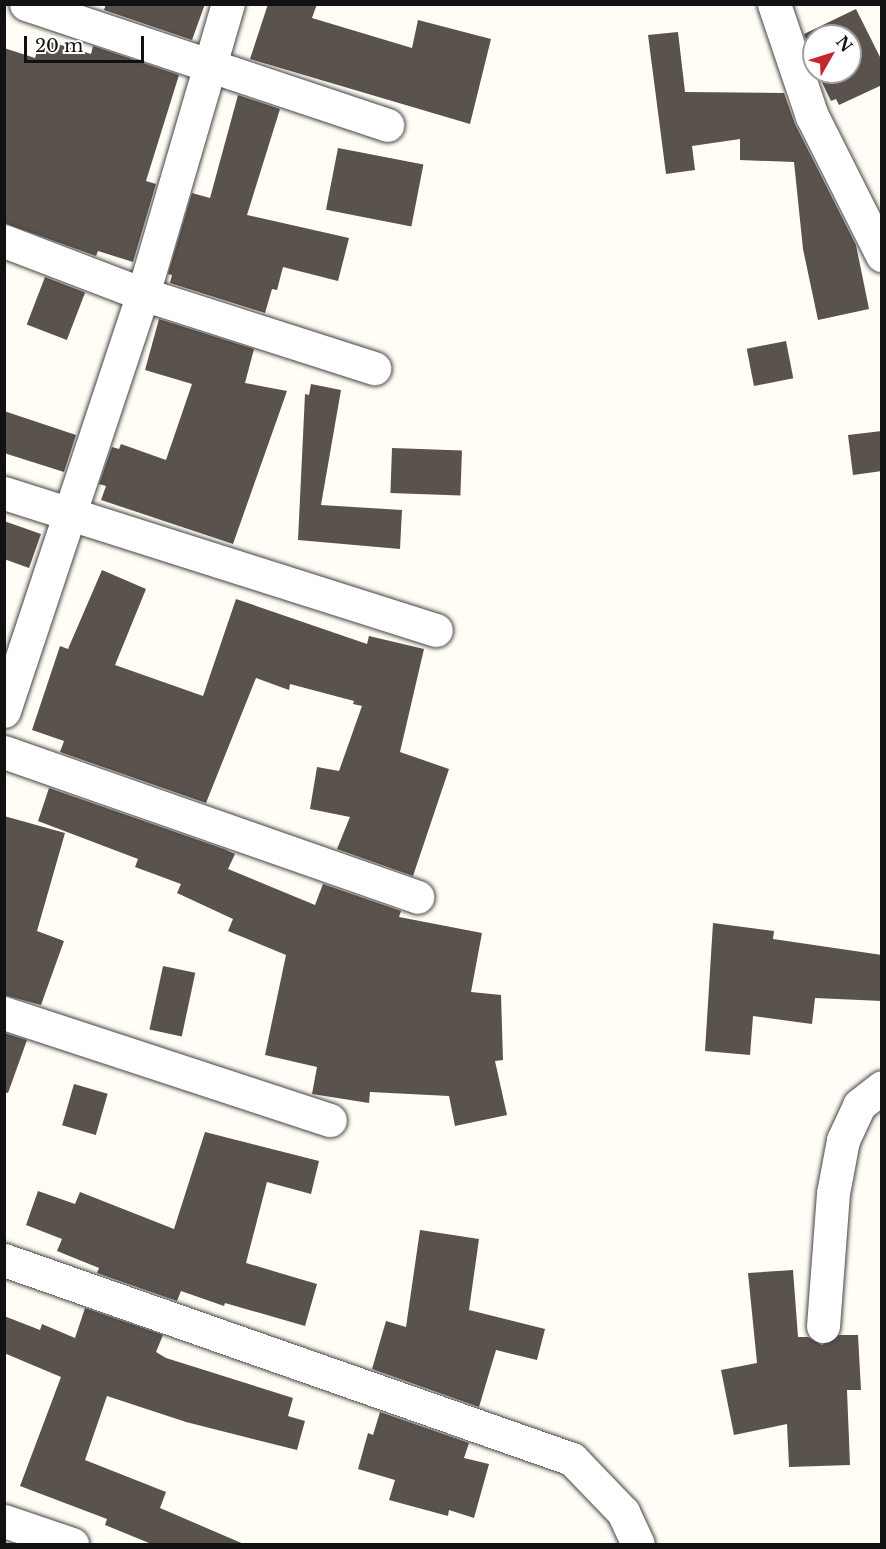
<!DOCTYPE html>
<html>
<head>
<meta charset="utf-8">
<style>
  body { margin:0 }
  #map { position:relative; width:886px; height:1549px; overflow:hidden; background:#fffdf5; font-family:"Libre Baskerville",serif }
  div>[style] { position:absolute }
  .building>* { inset:0; background:#5a524d; transform-origin:0 0 }
  .roads { filter:drop-shadow(0 0 2px #444) drop-shadow(0 0 2px #444) }
  .street>* { height:33px; margin:-16.5px; padding:0 16.5px; transform-origin:16.5px; border-radius:16.5px; background:#fff }
  span { translate:-50% -50%; white-space:nowrap; text-align:center; line-height:1.15; -webkit-text-stroke:6px #fff; paint-order:stroke }
  .frame { position:absolute; inset:0; border:6px solid #111; pointer-events:none }
  .north { position:absolute; left:802px; top:24px; width:60px; height:60px; box-sizing:border-box; background:#fff; border:2px solid #a0a0a0; border-radius:50%; rotate:51deg; font-size:16px; font-weight:700; line-height:24px; text-align:center; color:#111 }
  .north::after { content:''; display:block; margin:auto; width:21px; height:27px; background:#c4262e; clip-path:polygon(50% 0,100% 100%,50% 72%,0 100%) }
  .scale { position:absolute; left:24px; top:36px; width:120px; height:27px; box-sizing:border-box; border:3px solid #111; border-top:0; padding-left:8px; font-size:18px; line-height:21px; white-space:nowrap; color:#111; -webkit-text-stroke:4px #fff; paint-order:stroke }
</style>
</head>
<body>
<div id="map">
  <div class="building">
    <div style="clip-path:polygon(106px 4px,205px 4px,192px 40px,104px 10px)"></div>
    <div style="clip-path:polygon(268px 4px,317px 4px,312px 18px,412px 48px,418px 20px,491px 39px,470px 124px,250px 59px)"></div>
    <div style="clip-path:polygon(856px 9px,882px 61px,882px 85px,839px 105px,836px 99px,831px 101px,817px 72px,850px 72px,850px 36px,814px 36px,814px 64px,804px 34px)"></div>
    <div style="clip-path:polygon(678px 32px,685px 92px,784px 93px,795px 124px,856px 245px,869px 309px,818px 320px,803px 249px,794px 162px,740px 160px,740px 139px,692px 146px,695px 170px,666px 174px,648px 35px)"></div>
    <div style="clip-path:polygon(41px 39px,91px 54px,93px 46px,179px 75px,146px 181px,156px 184px,133px 262px,98px 251px,96px 256px,4px 223px,4px 48px,35px 58px)"></div>
    <div style="clip-path:polygon(238px 95px,280px 109px,247px 215px,349px 238px,338px 281px,283px 267px,277px 290px,272px 289px,265px 313px,170px 283px,172px 275px,168px 274px,192px 193px,210px 198px)"></div>
    <div style="left:338px;top:148px;width:87px;height:63px;rotate:11deg"></div>
    <div style="left:45px;top:277px;width:43px;height:51px;rotate:21deg"></div>
    <div style="clip-path:polygon(159px 319px,254px 349px,245px 383px,287px 391px,233px 544px,101px 500px,106px 486px,99px 484px,112px 447px,119px 449px,121px 444px,166px 460px,192px 384px,145px 370px)"></div>
    <div style="left:786px;top:341px;width:38px;height:40px;rotate:79deg"></div>
    <div style="clip-path:polygon(311px 384px,341px 390px,321px 505px,402px 510px,400px 549px,298px 540px,305px 394px,309px 395px)"></div>
    <div style="clip-path:polygon(4px 411px,76px 435px,64px 472px,4px 453px)"></div>
    <div style="clip-path:polygon(882px 431px,882px 471px,853px 475px,848px 435px)"></div>
    <div style="left:392px;top:448px;width:70px;height:45px;rotate:2deg"></div>
    <div style="clip-path:polygon(4px 521px,41px 534px,29px 568px,4px 559px)"></div>
    <div style="clip-path:polygon(102px 570px,146px 589px,115px 665px,203px 696px,236px 599px,367px 644px,369px 636px,424px 649px,400px 752px,449px 769px,413px 876px,337px 849px,350px 817px,310px 809px,317px 767px,339px 771px,362px 706px,353px 704px,354px 701px,290px 684px,289px 690px,256px 678px,206px 803px,60px 752px,64px 741px,32px 730px,60px 646px,68px 649px)"></div>
    <div style="clip-path:polygon(49px 788px,224px 849px,235px 854px,228px 869px,315px 905px,323px 884px,401px 911px,399px 917px,482px 933px,471px 992px,501px 995px,503px 1060px,495px 1061px,507px 1115px,455px 1126px,449px 1096px,370px 1092px,369px 1103px,312px 1094px,317px 1067px,265px 1055px,286px 955px,228px 931px,233px 919px,177px 893px,181px 884px,135px 867px,138px 859px,38px 821px)"></div>
    <div style="clip-path:polygon(4px 816px,65px 833px,37px 931px,64px 941px,41px 1005px,4px 995px)"></div>
    <div style="clip-path:polygon(713px 923px,774px 931px,773px 939px,882px 955px,882px 1001px,815px 998px,812px 1024px,753px 1016px,750px 1055px,705px 1051px)"></div>
    <div style="left:163px;top:966px;width:33px;height:65px;rotate:12deg"></div>
    <div style="clip-path:polygon(4px 1033px,27px 1040px,8px 1093px,4px 1092px)"></div>
    <div style="left:74px;top:1084px;width:35px;height:43px;rotate:16deg"></div>
    <div style="clip-path:polygon(205px 1132px,319px 1161px,311px 1194px,267px 1182px,246px 1263px,317px 1284px,305px 1326px,225px 1303px,224px 1306px,181px 1291px,177px 1301px,97px 1273px,99px 1268px,57px 1251px,62px 1239px,26px 1225px,38px 1191px,75px 1204px,80px 1192px,174px 1229px)"></div>
    <div style="clip-path:polygon(420px 1230px,479px 1239px,469px 1310px,545px 1329px,537px 1360px,496px 1350px,479px 1407px,372px 1369px,386px 1321px,406px 1327px)"></div>
    <div style="clip-path:polygon(793px 1270px,798px 1337px,808px 1337px,822px 1345px,839px 1335px,858px 1335px,861px 1390px,847px 1390px,850px 1465px,789px 1467px,787px 1424px,734px 1435px,721px 1370px,757px 1363px,748px 1273px)"></div>
    <div style="clip-path:polygon(85px 1308px,163px 1335px,156px 1352px,166px 1358px,293px 1398px,288px 1416px,305px 1421px,297px 1450px,186px 1422px,107px 1396px,85px 1460px,166px 1492px,160px 1508px,246px 1545px,154px 1545px,105px 1525px,107px 1519px,20px 1486px,61px 1377px,4px 1353px,4px 1316px,40px 1330px,42px 1324px,75px 1338px)"></div>
    <div style="clip-path:polygon(380px 1412px,469px 1443px,464px 1458px,489px 1464px,474px 1518px,449px 1510px,448px 1516px,389px 1500px,395px 1480px,358px 1469px,368px 1433px,373px 1435px)"></div>
  </div>
  <div class="roads">
    <div class="street">
      <div style="left:26px;top:4px;width:381px;rotate:18.5deg"></div>
      <div style="left:774px;top:4px;width:118px;rotate:71.3deg"></div>
      <div style="left:812px;top:116px;width:156px;rotate:63.3deg"></div>
      <div style="left:4px;top:241px;width:149px;rotate:20.9deg"></div>
      <div style="left:143px;top:294px;width:243px;rotate:17.8deg"></div>
      <div style="left:4px;top:493px;width:453px;rotate:17.6deg"></div>
      <div style="left:4px;top:711px;width:440px;rotate:-71.6deg"></div>
      <div style="left:143px;top:294px;width:302px;rotate:-73.7deg"></div>
      <div style="left:4px;top:752px;width:438px;rotate:19.3deg"></div>
      <div style="left:4px;top:1013px;width:343px;rotate:18.2deg"></div>
      <div style="left:4px;top:1260px;width:602px;rotate:19.31deg"></div>
      <div style="left:572px;top:1459px;width:74px;rotate:46.1deg"></div>
      <div style="left:623px;top:1512px;width:35px;rotate:65deg"></div>
      <div style="left:823px;top:1326px;width:133px;rotate:-85.7deg"></div>
      <div style="left:833px;top:1193px;width:54px;rotate:-79.3deg"></div>
      <div style="left:843px;top:1140px;width:38px;rotate:-65deg"></div>
      <div style="left:859px;top:1105px;width:29px;rotate:-38deg"></div>
      <div style="left:4px;top:1521px;width:72px;rotate:18.7deg"></div>
    </div>
  </div>
  <div class="frame"></div>
  <div class="north">N</div>
  <div class="scale">20 m</div>
</div>
</body>
</html>
